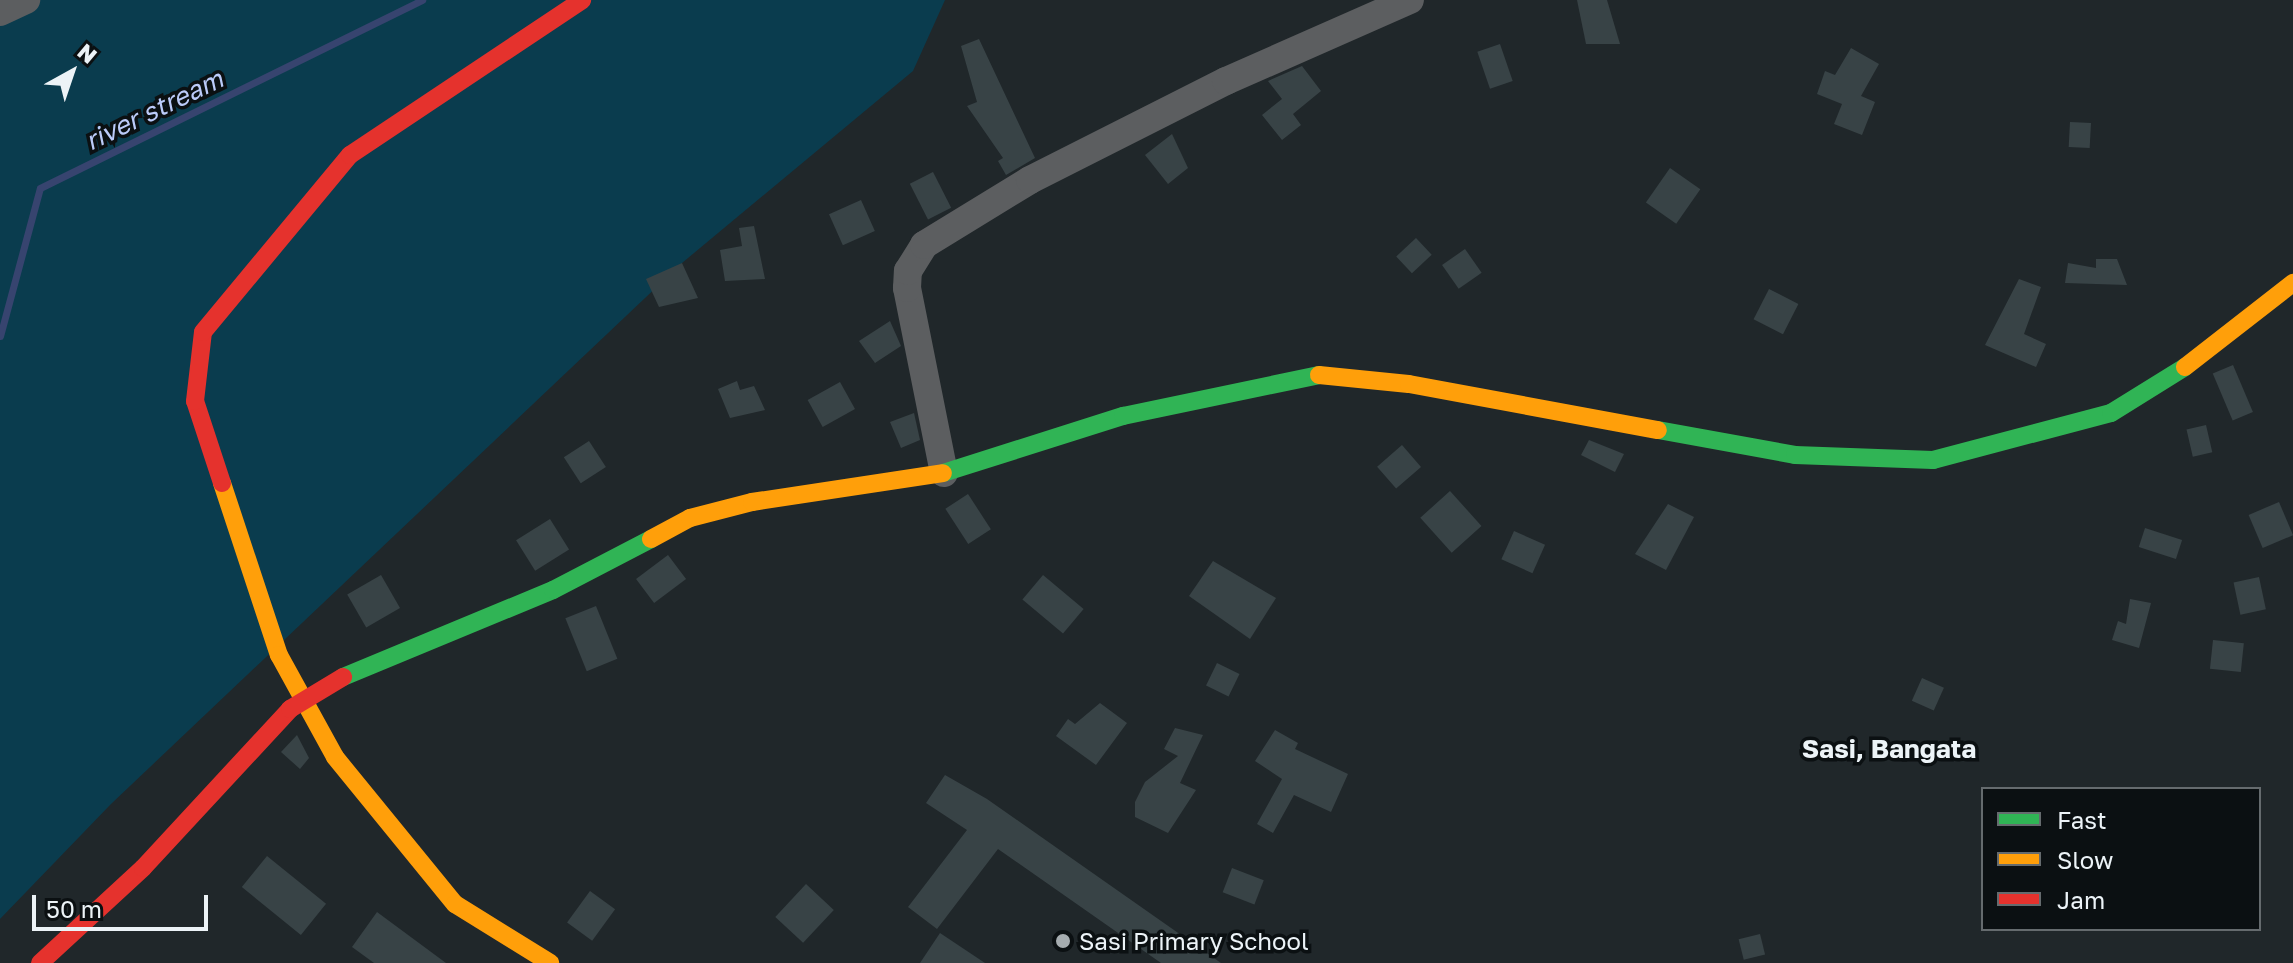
<!DOCTYPE html>
<html>
<head>
<meta charset="utf-8">
<style>
  body { margin:0 }
  #map { position:relative; width:2293px; height:963px; overflow:hidden; background:#20272a; font-family:"Golos Text",sans-serif }
  div>[style] { position:absolute }
  .green>* { inset:0; background:#0a3c4e }
  .stream>* { height:7px; margin:-3.5px; padding:0 3.5px; transform-origin:3.5px; border-radius:3.5px; background:#37446f }
  .building>* { inset:0; background:#384346; transform-origin:0 0 }
  .street>* { height:28px; margin:-14px; padding:0 14px; transform-origin:14px; border-radius:14px; background:#5c5e60 }
  .fast>* { height:18px; margin:-9px; padding:0 9px; transform-origin:9px; border-radius:9px; background:#30b455 }
  .slow>* { height:18px; margin:-9px; padding:0 9px; transform-origin:9px; border-radius:9px; background:#ff9f0a }
  .jam>* { height:18px; margin:-9px; padding:0 9px; transform-origin:9px; border-radius:9px; background:#e5322d }
  .dots>* { width:22px; height:22px; translate:-50% -50%; box-sizing:border-box; border:4px solid #0b1012; border-radius:50% }
  span { translate:-50% -50%; white-space:nowrap; text-align:center; line-height:1.15; -webkit-text-stroke:7px #0b1012; paint-order:stroke }
  .poi-label { font-size:24px; color:#ecf3f7 }
  .left { translate:0 -50%; text-align:left }
  .water-label { font-size:26px; color:#bbcbf9; font-style:italic }
  .neighbourhood-label { font-size:26px; color:#ecf3f7; font-weight:700 }
  .legend { position:absolute; left:1981px; top:787px; width:280px; height:144px; box-sizing:border-box; background:#0b1012; border:2px solid #656b6e; margin:0; padding:10px 14px; list-style:none; font-size:24px; color:#ecf3f7 }
  .legend li { display:flex; align-items:center; gap:16px; height:40px }
  .legend b { width:40px; border:2px solid #656b6e }
  .north { position:absolute; left:32px; top:32px; width:80px; height:80px; -webkit-text-stroke:6px #0b1012; paint-order:stroke; rotate:40deg; font-size:22px; font-weight:700; line-height:32px; text-align:center; color:#ecf3f7 }
  .north::after { content:''; display:block; margin:auto; width:28px; height:36px; background:#ecf3f7; clip-path:polygon(50% 0,100% 100%,50% 72%,0 100%) }
  .scale { position:absolute; left:32px; top:895px; width:176px; height:36px; box-sizing:border-box; border:4px solid #ecf3f7; border-top:0; padding-left:10px; font-size:24px; line-height:28px; white-space:nowrap; color:#ecf3f7; -webkit-text-stroke:6px #0b1012; paint-order:stroke }
</style>
</head>
<body>
<div id="map">
  <div class="green">
    <div style="clip-path:polygon(0 0,945px 0,913px 71px,682px 263px,111px 804px,0 919px)"></div>
  </div>
  <div class="stream">
    <div style="left:0;top:336px;width:153px;rotate:-74.9deg"></div>
    <div style="left:40px;top:188px;width:426px;rotate:-26.2deg"></div>
  </div>
  <div class="building">
    <div style="clip-path:polygon(1577px 0,1607px 0,1620px 44px,1586px 44px)"></div>
    <div style="clip-path:polygon(979px 39px,1035px 158px,1006px 175px,998px 161px,1003px 158px,967px 106px,977px 102px,961px 46px)"></div>
    <div style="left:1500px;top:44px;width:39px;height:24px;rotate:71deg"></div>
    <div style="clip-path:polygon(1851px 48px,1879px 64px,1861px 96px,1875px 102px,1862px 135px,1834px 124px,1842px 104px,1817px 94px,1825px 71px,1835px 75px)"></div>
    <div style="clip-path:polygon(1302px 66px,1321px 91px,1293px 114px,1301px 125px,1282px 140px,1262px 115px,1282px 99px,1268px 81px)"></div>
    <div style="left:2070px;top:122px;width:21px;height:25px;rotate:3deg"></div>
    <div style="clip-path:polygon(1172px 134px,1188px 168px,1168px 184px,1145px 155px)"></div>
    <div style="left:1670px;top:168px;width:37px;height:42px;rotate:35deg"></div>
    <div style="left:933px;top:172px;width:40px;height:26px;rotate:63deg"></div>
    <div style="left:861px;top:200px;width:34px;height:35px;rotate:66deg"></div>
    <div style="clip-path:polygon(754px 226px,765px 279px,725px 281px,720px 250px,742px 246px,739px 228px)"></div>
    <div style="left:1416px;top:238px;width:23px;height:27px;rotate:47deg"></div>
    <div style="left:1465px;top:249px;width:29px;height:28px;rotate:55deg"></div>
    <div style="clip-path:polygon(2096px 259px,2117px 259px,2127px 285px,2065px 283px,2068px 263px,2096px 268px)"></div>
    <div style="clip-path:polygon(682px 263px,698px 298px,659px 307px,646px 279px)"></div>
    <div style="clip-path:polygon(2019px 279px,2041px 287px,2024px 334px,2046px 344px,2036px 367px,1985px 345px)"></div>
    <div style="left:1769px;top:289px;width:33px;height:34px;rotate:27deg"></div>
    <div style="clip-path:polygon(890px 321px,901px 346px,875px 363px,859px 341px)"></div>
    <div style="left:2233px;top:365px;width:51px;height:22px;rotate:67deg"></div>
    <div style="clip-path:polygon(737px 381px,740px 390px,754px 386px,765px 410px,730px 418px,718px 389px)"></div>
    <div style="left:840px;top:382px;width:31px;height:37px;rotate:61deg"></div>
    <div style="clip-path:polygon(914px 413px,920px 440px,901px 448px,890px 422px)"></div>
    <div style="left:2206px;top:425px;width:28px;height:20px;rotate:77deg"></div>
    <div style="clip-path:polygon(1589px 440px,1624px 454px,1615px 472px,1581px 455px)"></div>
    <div style="left:589px;top:441px;width:31px;height:30px;rotate:57deg"></div>
    <div style="left:1402px;top:445px;width:29px;height:33px;rotate:49deg"></div>
    <div style="left:1450px;top:491px;width:47px;height:40px;rotate:48deg"></div>
    <div style="left:968px;top:494px;width:42px;height:27px;rotate:57deg"></div>
    <div style="left:2279px;top:502px;width:36px;height:33px;rotate:67deg"></div>
    <div style="clip-path:polygon(1668px 504px,1694px 517px,1666px 570px,1635px 554px)"></div>
    <div style="left:550px;top:519px;width:36px;height:40px;rotate:58deg"></div>
    <div style="left:2145px;top:528px;width:39px;height:20px;rotate:18deg"></div>
    <div style="left:1514px;top:531px;width:34px;height:31px;rotate:24deg"></div>
    <div style="left:668px;top:555px;width:30px;height:40px;rotate:53deg"></div>
    <div style="clip-path:polygon(1213px 561px,1276px 598px,1250px 639px,1189px 596px)"></div>
    <div style="left:381px;top:575px;width:38px;height:39px;rotate:60deg"></div>
    <div style="left:1043px;top:575px;width:53px;height:32px;rotate:40deg"></div>
    <div style="left:2259px;top:577px;width:33px;height:26px;rotate:78deg"></div>
    <div style="clip-path:polygon(2130px 599px,2151px 603px,2139px 648px,2112px 640px,2118px 621px,2126px 624px)"></div>
    <div style="left:596px;top:606px;width:57px;height:33px;rotate:68deg"></div>
    <div style="left:2213px;top:640px;width:31px;height:29px;rotate:6deg"></div>
    <div style="left:1217px;top:663px;width:25px;height:25px;rotate:26deg"></div>
    <div style="left:1922px;top:678px;width:24px;height:25px;rotate:24deg"></div>
    <div style="clip-path:polygon(1100px 703px,1127px 723px,1096px 765px,1056px 736px,1068px 719px,1075px 724px)"></div>
    <div style="clip-path:polygon(1175px 728px,1203px 735px,1180px 783px,1196px 790px,1168px 833px,1135px 817px,1135px 802px,1145px 782px,1178px 756px,1164px 749px)"></div>
    <div style="clip-path:polygon(1275px 730px,1298px 743px,1295px 749px,1348px 774px,1331px 812px,1294px 795px,1273px 833px,1257px 824px,1282px 779px,1255px 761px)"></div>
    <div style="clip-path:polygon(297px 735px,309px 758px,300px 769px,281px 752px)"></div>
    <div style="clip-path:polygon(945px 775px,987px 799px,1221px 963px,1161px 963px,998px 849px,937px 929px,908px 907px,967px 830px,926px 803px)"></div>
    <div style="left:267px;top:856px;width:76px;height:40px;rotate:39deg"></div>
    <div style="left:1232px;top:868px;width:34px;height:26px;rotate:21deg"></div>
    <div style="left:806px;top:884px;width:38px;height:45px;rotate:43deg"></div>
    <div style="left:590px;top:891px;width:31px;height:39px;rotate:36deg"></div>
    <div style="clip-path:polygon(377px 912px,446px 963px,374px 963px,352px 947px)"></div>
    <div style="clip-path:polygon(940px 933px,985px 963px,920px 963px)"></div>
    <div style="left:1760px;top:934px;width:21px;height:22px;rotate:76deg"></div>
  </div>
  <div class="street">
    <div style="left:0;top:12px;width:29px;rotate:-25deg"></div>
    <div style="left:944px;top:473px;width:189px;rotate:-101.3deg"></div>
    <div style="left:907px;top:288px;width:17px;rotate:-87deg"></div>
    <div style="left:908px;top:271px;width:31px;rotate:-58deg"></div>
    <div style="left:924px;top:245px;width:124px;rotate:-31.5deg"></div>
    <div style="left:1030px;top:180px;width:220px;rotate:-26.8deg"></div>
    <div style="left:1226px;top:81px;width:201px;rotate:-23.8deg"></div>
  </div>
  <div class="fast">
    <div style="left:1658px;top:430px;width:139px;rotate:10.3deg"></div>
    <div style="left:1795px;top:455px;width:138px;rotate:2.1deg"></div>
    <div style="left:1933px;top:460px;width:184px;rotate:-14.8deg"></div>
    <div style="left:2111px;top:413px;width:87px;rotate:-31.9deg"></div>
    <div style="left:943px;top:473px;width:189px;rotate:-17.6deg"></div>
    <div style="left:1123px;top:416px;width:200px;rotate:-11.8deg"></div>
    <div style="left:343px;top:677px;width:227px;rotate:-22.5deg"></div>
    <div style="left:553px;top:590px;width:110px;rotate:-27.5deg"></div>
  </div>
  <div class="slow">
    <div style="left:2185px;top:367px;width:137px;rotate:-37.9deg"></div>
    <div style="left:1319px;top:375px;width:90px;rotate:5.7deg"></div>
    <div style="left:1409px;top:384px;width:253px;rotate:10.5deg"></div>
    <div style="left:222px;top:483px;width:181px;rotate:71.7deg"></div>
    <div style="left:279px;top:655px;width:116px;rotate:61.2deg"></div>
    <div style="left:335px;top:757px;width:190px;rotate:50.8deg"></div>
    <div style="left:455px;top:904px;width:112px;rotate:31.8deg"></div>
    <div style="left:651px;top:539px;width:44px;rotate:-28.3deg"></div>
    <div style="left:690px;top:518px;width:64px;rotate:-14.5deg"></div>
    <div style="left:752px;top:502px;width:193px;rotate:-8.6deg"></div>
  </div>
  <div class="jam">
    <div style="left:222px;top:483px;width:86px;rotate:-108.2deg"></div>
    <div style="left:195px;top:401px;width:69px;rotate:-83.4deg"></div>
    <div style="left:203px;top:332px;width:230px;rotate:-50.3deg"></div>
    <div style="left:350px;top:155px;width:279px;rotate:-33.7deg"></div>
    <div style="left:40px;top:963px;width:140px;rotate:-42.7deg"></div>
    <div style="left:143px;top:868px;width:217px;rotate:-47.2deg"></div>
    <div style="left:290px;top:709px;width:62px;rotate:-31.1deg"></div>
  </div>
  <div class="dots">
    <div style="left:1063px;top:941px;background:#a5acaf"></div>
  </div>
  <div class="poi-label">
    <span class="left" style="left:1079px;top:941px">Sasi Primary School</span>
  </div>
  <div class="water-label">
    <span style="left:154px;top:110px;rotate:-26deg">river stream</span>
  </div>
  <div class="neighbourhood-label">
    <span style="left:1889px;top:749px">Sasi, Bangata</span>
  </div>
  <ul class="legend">
  <li><b style="height:10px;background:#30b455"></b>Fast</li>
  <li><b style="height:10px;background:#ff9f0a"></b>Slow</li>
  <li><b style="height:10px;background:#e5322d"></b>Jam</li>
  </ul>
  <div class="north">N</div>
  <div class="scale">50 m</div>
</div>
</body>
</html>
